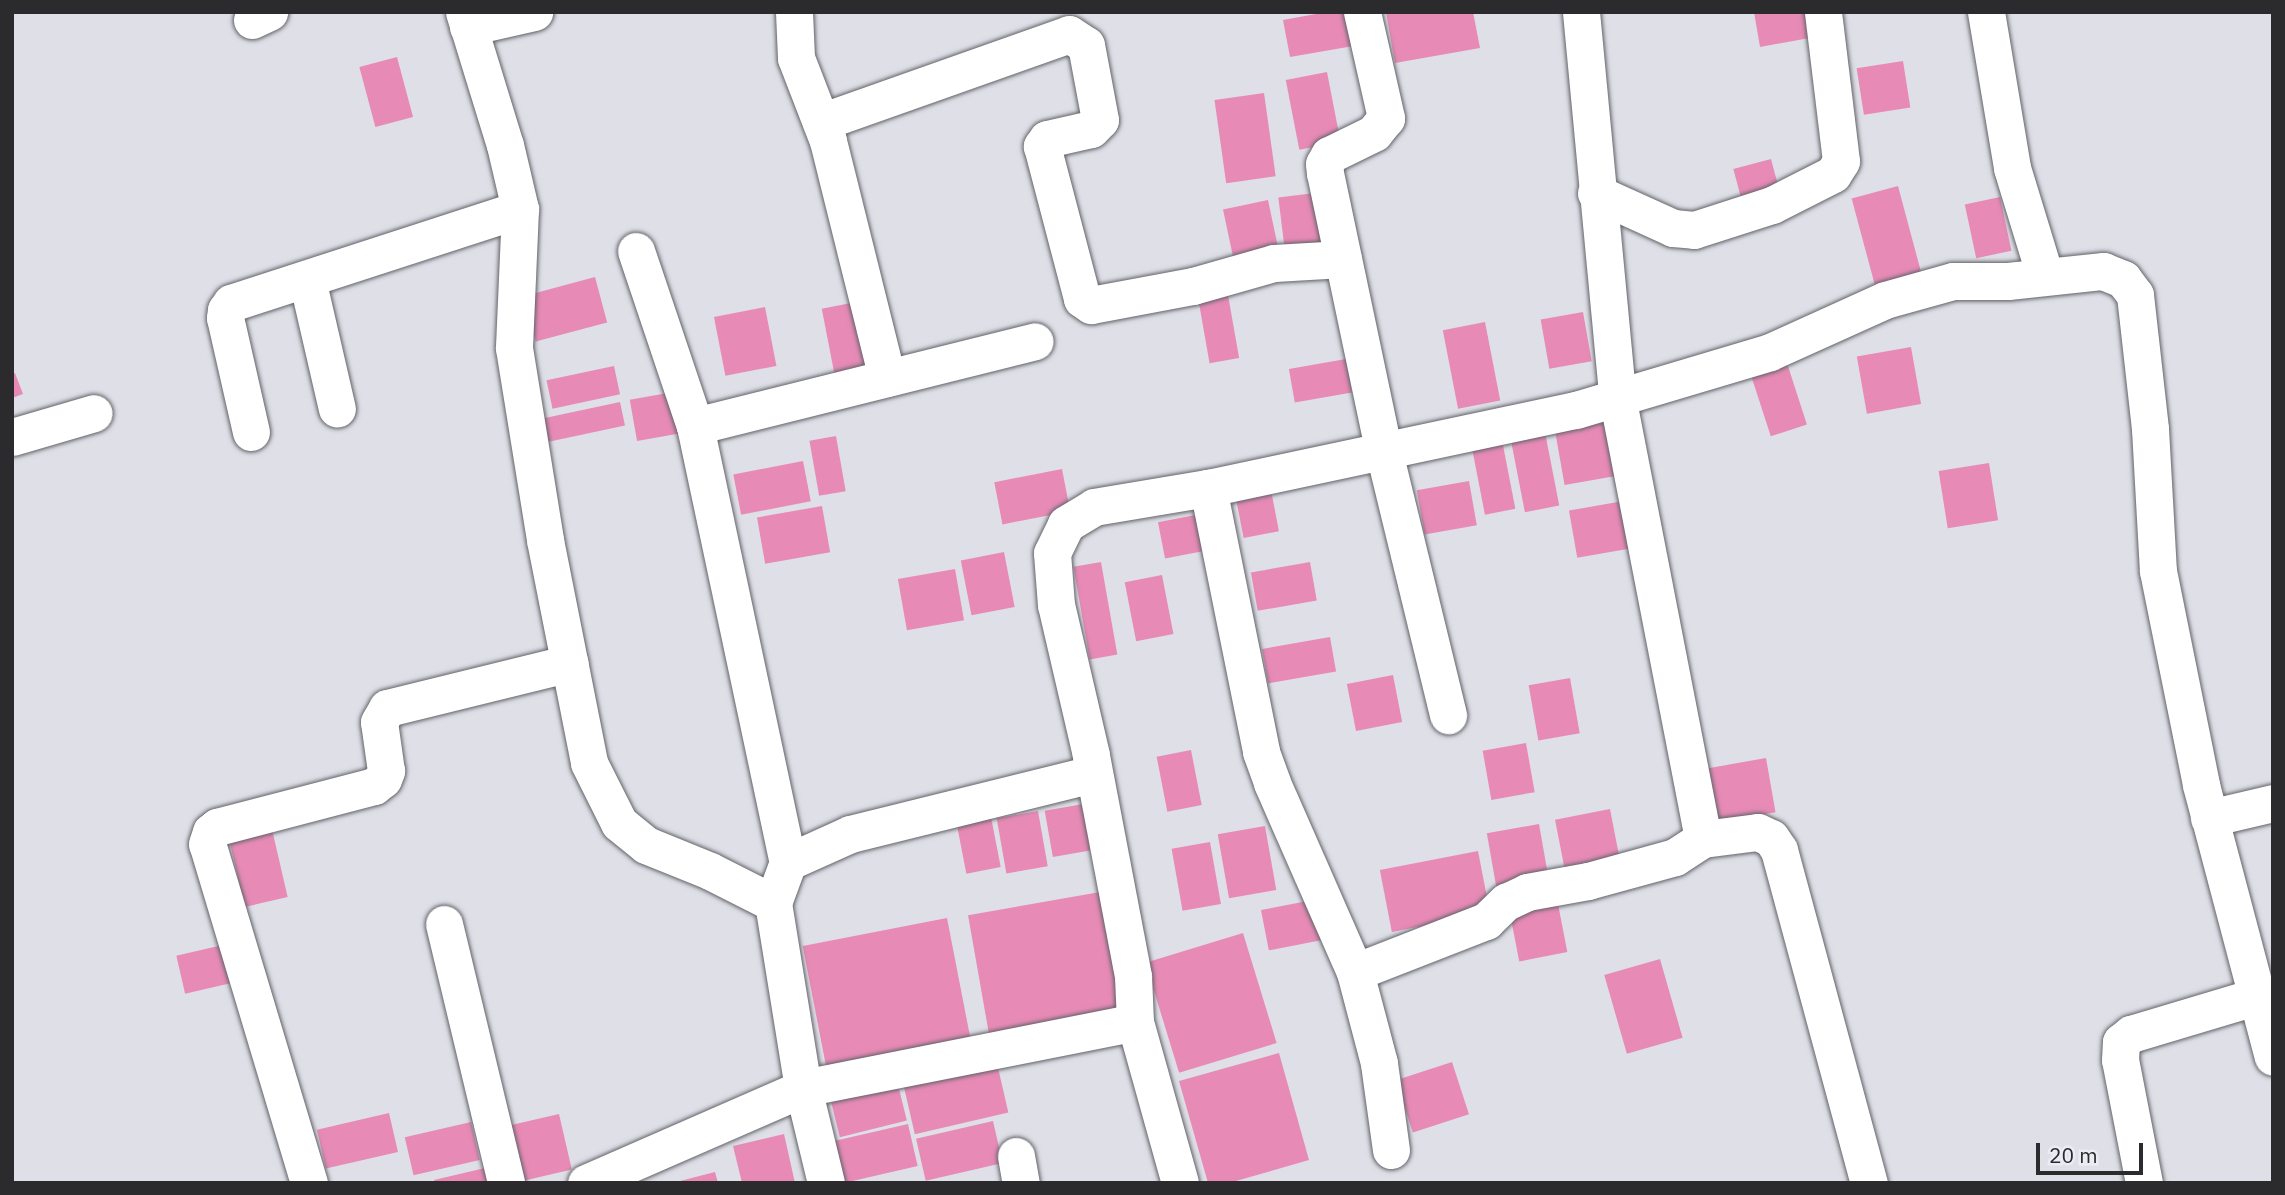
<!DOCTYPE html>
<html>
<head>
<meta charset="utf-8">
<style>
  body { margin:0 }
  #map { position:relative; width:2285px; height:1195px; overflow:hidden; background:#dfdfe7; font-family:"IBM Plex Sans",sans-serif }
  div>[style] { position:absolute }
  .building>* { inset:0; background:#e78bb6; transform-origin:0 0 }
  .roads { filter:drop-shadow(0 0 2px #626269) drop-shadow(0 0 2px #626269) }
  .minor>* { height:37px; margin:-18.5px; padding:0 18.5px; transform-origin:18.5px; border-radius:18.5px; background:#fff }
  span { translate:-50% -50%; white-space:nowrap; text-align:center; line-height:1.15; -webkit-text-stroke:6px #ececf5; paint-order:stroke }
  .frame { position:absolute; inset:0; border:14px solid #2b2b2e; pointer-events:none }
  .scale { position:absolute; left:2036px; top:1143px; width:107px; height:32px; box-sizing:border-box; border:4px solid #2b2b2e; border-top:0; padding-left:9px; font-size:21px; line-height:24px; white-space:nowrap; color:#2b2b2e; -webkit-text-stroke:5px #ececf5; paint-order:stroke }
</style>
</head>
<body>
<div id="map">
  <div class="building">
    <div style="clip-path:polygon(1327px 12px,1359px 12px,1365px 44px,1290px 57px,1283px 20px)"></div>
    <div style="clip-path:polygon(1386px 12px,1473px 12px,1480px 48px,1395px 63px)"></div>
    <div style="clip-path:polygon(1754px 12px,1810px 12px,1815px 37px,1760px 47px)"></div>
    <div style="left:397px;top:57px;width:62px;height:39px;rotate:75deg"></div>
    <div style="left:1903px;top:61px;width:47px;height:47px;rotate:81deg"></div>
    <div style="left:1327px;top:72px;width:71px;height:42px;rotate:79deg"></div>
    <div style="left:1264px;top:93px;width:84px;height:50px;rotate:82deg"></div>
    <div style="left:1771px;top:159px;width:31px;height:39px;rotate:75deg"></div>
    <div style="left:1898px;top:186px;width:92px;height:48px;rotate:75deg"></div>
    <div style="left:1323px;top:192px;width:58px;height:45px;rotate:83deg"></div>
    <div style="left:2000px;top:197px;width:55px;height:36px;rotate:78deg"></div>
    <div style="left:1268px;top:200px;width:59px;height:46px;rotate:78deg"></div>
    <div style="left:595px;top:277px;width:47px;height:74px;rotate:75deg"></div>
    <div style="left:1228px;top:295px;width:64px;height:30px;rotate:80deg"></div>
    <div style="left:861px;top:301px;width:74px;height:40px;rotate:79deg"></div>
    <div style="left:765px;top:307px;width:60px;height:52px;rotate:79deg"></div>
    <div style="left:1583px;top:312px;width:50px;height:43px;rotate:80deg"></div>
    <div style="left:1485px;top:322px;width:80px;height:43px;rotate:79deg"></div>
    <div style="left:1911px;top:347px;width:58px;height:55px;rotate:80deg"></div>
    <div style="left:1785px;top:357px;width:71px;height:38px;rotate:72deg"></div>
    <div style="left:1346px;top:359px;width:34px;height:58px;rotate:80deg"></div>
    <div style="left:614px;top:366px;width:29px;height:69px;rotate:78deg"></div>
    <div style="clip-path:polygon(15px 373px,23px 394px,12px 398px,12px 374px)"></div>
    <div style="left:679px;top:391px;width:42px;height:50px;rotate:80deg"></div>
    <div style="left:620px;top:402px;width:24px;height:78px;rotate:78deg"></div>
    <div style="left:1605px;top:415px;width:62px;height:52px;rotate:80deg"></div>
    <div style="left:1544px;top:427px;width:80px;height:35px;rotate:79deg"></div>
    <div style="left:836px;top:436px;width:56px;height:27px;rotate:80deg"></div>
    <div style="left:1502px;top:440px;width:70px;height:31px;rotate:79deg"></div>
    <div style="left:803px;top:461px;width:41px;height:71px;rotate:79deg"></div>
    <div style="left:1989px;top:463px;width:58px;height:51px;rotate:81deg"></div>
    <div style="left:1062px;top:469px;width:43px;height:69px;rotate:79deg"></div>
    <div style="left:1469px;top:481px;width:45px;height:53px;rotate:80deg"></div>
    <div style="left:1270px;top:485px;width:47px;height:36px;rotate:79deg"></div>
    <div style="left:1629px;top:500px;width:48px;height:61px;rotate:80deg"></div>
    <div style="left:822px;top:506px;width:47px;height:66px;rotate:80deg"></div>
    <div style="left:1211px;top:512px;width:37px;height:54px;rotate:79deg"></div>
    <div style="left:1004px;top:552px;width:56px;height:44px;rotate:79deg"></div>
    <div style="left:1101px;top:562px;width:94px;height:28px;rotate:80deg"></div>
    <div style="left:1310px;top:562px;width:39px;height:60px;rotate:80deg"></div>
    <div style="left:955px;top:569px;width:52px;height:58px;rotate:80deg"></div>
    <div style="left:1162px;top:575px;width:60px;height:38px;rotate:79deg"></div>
    <div style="left:1330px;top:637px;width:35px;height:69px;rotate:80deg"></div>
    <div style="left:1393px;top:675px;width:48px;height:47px;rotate:79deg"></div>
    <div style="left:1570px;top:678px;width:56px;height:42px;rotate:80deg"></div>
    <div style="left:1526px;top:743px;width:50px;height:44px;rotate:80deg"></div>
    <div style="left:1191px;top:750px;width:56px;height:35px;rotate:79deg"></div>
    <div style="left:1766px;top:758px;width:55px;height:60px;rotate:80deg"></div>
    <div style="left:1089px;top:803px;width:47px;height:45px;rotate:80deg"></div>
    <div style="left:1610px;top:809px;width:58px;height:56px;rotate:79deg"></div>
    <div style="left:1038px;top:811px;width:56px;height:42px;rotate:80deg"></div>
    <div style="left:991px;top:817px;width:51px;height:35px;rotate:79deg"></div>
    <div style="left:1539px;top:824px;width:59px;height:53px;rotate:80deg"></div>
    <div style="left:271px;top:825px;width:74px;height:44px;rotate:77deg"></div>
    <div style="left:1265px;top:826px;width:65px;height:48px;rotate:80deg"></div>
    <div style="left:1210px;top:842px;width:63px;height:39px;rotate:80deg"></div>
    <div style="left:1478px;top:851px;width:63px;height:100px;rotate:79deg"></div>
    <div style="left:1100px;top:892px;width:127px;height:134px;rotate:80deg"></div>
    <div style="left:1313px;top:900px;width:41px;height:53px;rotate:79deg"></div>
    <div style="left:1558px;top:904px;width:49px;height:49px;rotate:79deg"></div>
    <div style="left:947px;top:918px;width:130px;height:147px;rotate:79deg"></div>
    <div style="left:1243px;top:933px;width:115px;height:102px;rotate:73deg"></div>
    <div style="left:227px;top:944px;width:39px;height:52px;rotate:77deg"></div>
    <div style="left:1660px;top:959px;width:82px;height:58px;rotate:74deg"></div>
    <div style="clip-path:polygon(1279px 1053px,1309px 1160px,1229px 1183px,1208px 1183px,1179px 1081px)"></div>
    <div style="left:996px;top:1059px;width:55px;height:96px;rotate:77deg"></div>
    <div style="left:1452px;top:1062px;width:55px;height:59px;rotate:72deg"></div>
    <div style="left:895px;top:1073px;width:49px;height:69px;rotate:76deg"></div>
    <div style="left:389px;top:1113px;width:40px;height:74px;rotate:77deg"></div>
    <div style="left:559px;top:1114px;width:57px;height:55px;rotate:77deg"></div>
    <div style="left:993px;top:1121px;width:43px;height:79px;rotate:77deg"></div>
    <div style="left:471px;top:1122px;width:39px;height:68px;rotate:77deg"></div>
    <div style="left:908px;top:1124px;width:43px;height:78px;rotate:77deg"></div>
    <div style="clip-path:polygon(784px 1134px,795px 1183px,742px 1183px,733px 1146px)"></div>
    <div style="clip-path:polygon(485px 1168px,489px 1183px,435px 1183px,434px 1180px)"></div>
    <div style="clip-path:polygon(715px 1172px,718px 1183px,676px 1183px,676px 1182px)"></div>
  </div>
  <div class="roads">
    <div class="minor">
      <div style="left:464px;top:12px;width:139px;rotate:72.9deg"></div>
      <div style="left:505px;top:145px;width:66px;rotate:76.8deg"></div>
      <div style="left:520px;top:209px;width:139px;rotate:92.5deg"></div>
      <div style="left:514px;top:348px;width:194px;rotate:80.8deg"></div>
      <div style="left:545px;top:540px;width:227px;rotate:78.8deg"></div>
      <div style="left:589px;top:763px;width:67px;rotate:63.4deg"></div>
      <div style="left:619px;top:823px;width:35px;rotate:39deg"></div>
      <div style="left:646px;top:845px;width:69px;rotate:22.1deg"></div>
      <div style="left:710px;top:871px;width:71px;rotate:26.9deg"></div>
      <div style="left:794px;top:12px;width:46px;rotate:87.5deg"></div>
      <div style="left:796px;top:58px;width:89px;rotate:68.9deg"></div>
      <div style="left:828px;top:141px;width:244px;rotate:76deg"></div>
      <div style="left:1362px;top:12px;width:109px;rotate:77.2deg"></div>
      <div style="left:1386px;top:118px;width:19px;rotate:129deg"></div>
      <div style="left:1374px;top:133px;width:50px;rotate:153.9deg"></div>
      <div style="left:1329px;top:155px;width:10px;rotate:119deg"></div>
      <div style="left:1324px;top:164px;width:9px;rotate:84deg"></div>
      <div style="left:1325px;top:173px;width:285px;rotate:78.1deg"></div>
      <div style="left:1384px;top:452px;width:271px;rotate:76.3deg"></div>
      <div style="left:1581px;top:12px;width:386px;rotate:84.6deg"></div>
      <div style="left:1617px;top:396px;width:451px;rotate:79deg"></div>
      <div style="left:1986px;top:12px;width:158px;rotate:80.5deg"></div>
      <div style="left:2012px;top:168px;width:113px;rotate:73deg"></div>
      <div style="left:252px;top:20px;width:19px;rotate:-25deg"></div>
      <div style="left:468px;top:27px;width:68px;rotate:-12.8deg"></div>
      <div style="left:821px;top:122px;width:263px;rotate:-19.5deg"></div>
      <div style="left:1069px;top:34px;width:20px;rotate:33deg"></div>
      <div style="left:1086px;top:45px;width:76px;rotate:79.4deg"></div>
      <div style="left:1100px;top:120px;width:13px;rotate:135deg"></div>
      <div style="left:1091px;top:129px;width:45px;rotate:167.2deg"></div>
      <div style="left:1047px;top:139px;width:9px;rotate:126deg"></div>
      <div style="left:1042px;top:146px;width:158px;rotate:75.3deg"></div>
      <div style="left:1082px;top:299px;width:11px;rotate:34deg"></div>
      <div style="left:1091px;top:305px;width:104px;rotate:-10.6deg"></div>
      <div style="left:1193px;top:286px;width:84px;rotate:-15.9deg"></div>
      <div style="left:1274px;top:263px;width:69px;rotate:-3.3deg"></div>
      <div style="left:1596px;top:193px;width:85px;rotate:24.4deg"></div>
      <div style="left:1673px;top:228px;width:21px;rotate:5deg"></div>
      <div style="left:1694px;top:230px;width:82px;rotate:-17.8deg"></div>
      <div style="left:1772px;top:205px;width:68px;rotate:-26.9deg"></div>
      <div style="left:1833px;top:174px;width:15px;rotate:-58deg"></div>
      <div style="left:1841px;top:161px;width:150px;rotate:-96.9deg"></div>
      <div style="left:636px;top:251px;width:185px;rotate:71.4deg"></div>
      <div style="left:695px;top:426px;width:446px;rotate:78deg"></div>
      <div style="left:307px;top:279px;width:133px;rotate:77deg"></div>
      <div style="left:695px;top:426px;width:350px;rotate:-14deg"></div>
      <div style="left:251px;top:432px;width:117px;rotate:-102.8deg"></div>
      <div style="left:225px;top:318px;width:8px;rotate:-83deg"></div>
      <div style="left:226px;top:310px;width:9px;rotate:-54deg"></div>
      <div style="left:231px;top:303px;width:304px;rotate:-18deg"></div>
      <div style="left:12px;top:437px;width:85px;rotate:-16.3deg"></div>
      <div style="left:1208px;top:488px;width:269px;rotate:78.6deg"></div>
      <div style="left:1261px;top:752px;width:33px;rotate:70deg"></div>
      <div style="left:1272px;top:783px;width:206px;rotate:66.3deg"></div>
      <div style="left:2209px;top:818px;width:66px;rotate:-13.2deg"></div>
      <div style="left:444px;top:924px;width:266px;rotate:76.5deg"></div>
      <div style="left:1391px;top:1150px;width:88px;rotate:-97.9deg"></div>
      <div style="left:1379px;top:1063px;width:94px;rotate:-104.8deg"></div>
      <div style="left:1355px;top:972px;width:141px;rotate:-21.3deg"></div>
      <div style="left:1486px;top:921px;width:28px;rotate:-44deg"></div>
      <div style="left:1506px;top:902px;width:23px;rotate:-25deg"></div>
      <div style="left:1527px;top:892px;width:62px;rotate:-10.2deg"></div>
      <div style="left:1588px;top:881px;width:90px;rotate:-15.4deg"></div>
      <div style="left:1675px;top:857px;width:33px;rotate:-33deg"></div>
      <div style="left:1703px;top:839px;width:55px;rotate:-7.3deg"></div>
      <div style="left:1758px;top:832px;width:14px;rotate:25deg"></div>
      <div style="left:1771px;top:838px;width:14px;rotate:56deg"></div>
      <div style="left:1779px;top:850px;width:345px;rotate:74.9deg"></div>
      <div style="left:1016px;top:1156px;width:27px;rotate:80deg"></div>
      <div style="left:309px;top:1183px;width:354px;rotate:-106.7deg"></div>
      <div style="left:207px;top:844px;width:13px;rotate:-72deg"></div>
      <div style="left:211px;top:832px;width:8px;rotate:-40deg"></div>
      <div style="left:217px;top:827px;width:162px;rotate:-14.6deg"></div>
      <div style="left:374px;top:786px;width:11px;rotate:-38deg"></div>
      <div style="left:383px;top:779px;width:9px;rotate:-69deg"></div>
      <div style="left:386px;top:771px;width:49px;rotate:-98.1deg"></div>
      <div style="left:379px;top:722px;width:16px;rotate:-60deg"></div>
      <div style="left:387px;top:708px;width:188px;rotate:-13.8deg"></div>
      <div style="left:586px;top:1183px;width:237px;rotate:-23.6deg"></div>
      <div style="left:803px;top:1088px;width:338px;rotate:-11.2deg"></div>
      <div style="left:826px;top:1183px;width:98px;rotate:-103.6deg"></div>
      <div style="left:803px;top:1088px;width:187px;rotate:-99.2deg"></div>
      <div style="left:773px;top:903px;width:44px;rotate:-69.9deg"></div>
      <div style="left:788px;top:862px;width:68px;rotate:-24.3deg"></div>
      <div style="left:850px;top:834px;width:250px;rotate:-13.9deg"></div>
      <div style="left:1180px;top:1183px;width:167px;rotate:-105.6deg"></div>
      <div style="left:1135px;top:1022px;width:46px;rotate:-92.5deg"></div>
      <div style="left:1133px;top:976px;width:225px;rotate:-100.8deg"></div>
      <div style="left:1091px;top:755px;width:154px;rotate:-103.1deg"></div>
      <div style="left:1056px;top:605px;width:52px;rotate:-94.4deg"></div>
      <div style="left:1052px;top:553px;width:32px;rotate:-64deg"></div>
      <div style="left:1066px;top:524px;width:33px;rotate:-31deg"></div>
      <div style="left:1094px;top:507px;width:116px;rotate:-9.5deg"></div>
      <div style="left:1208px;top:488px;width:376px;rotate:-12deg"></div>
      <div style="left:1576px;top:410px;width:202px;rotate:-16.6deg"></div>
      <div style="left:1770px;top:352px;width:126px;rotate:-24.3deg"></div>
      <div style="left:1885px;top:300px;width:71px;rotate:-15.6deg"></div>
      <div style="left:1953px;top:281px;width:55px"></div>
      <div style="left:2008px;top:281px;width:96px;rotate:-6deg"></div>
      <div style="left:2103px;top:271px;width:22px;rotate:22deg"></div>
      <div style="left:2123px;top:279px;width:20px;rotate:53deg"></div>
      <div style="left:2135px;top:295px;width:135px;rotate:83.6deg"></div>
      <div style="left:2150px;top:429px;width:142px;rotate:86.8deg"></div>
      <div style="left:2158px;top:571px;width:218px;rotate:78.6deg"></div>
      <div style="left:2201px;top:785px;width:281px;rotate:75.2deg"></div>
      <div style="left:2144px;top:1183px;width:125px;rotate:-101deg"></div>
      <div style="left:2120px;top:1060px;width:18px;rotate:-87deg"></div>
      <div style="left:2121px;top:1042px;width:13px;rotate:-39deg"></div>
      <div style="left:2131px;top:1034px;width:133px;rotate:-16.7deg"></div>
    </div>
  </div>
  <div class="frame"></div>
  <div class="scale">20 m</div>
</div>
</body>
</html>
